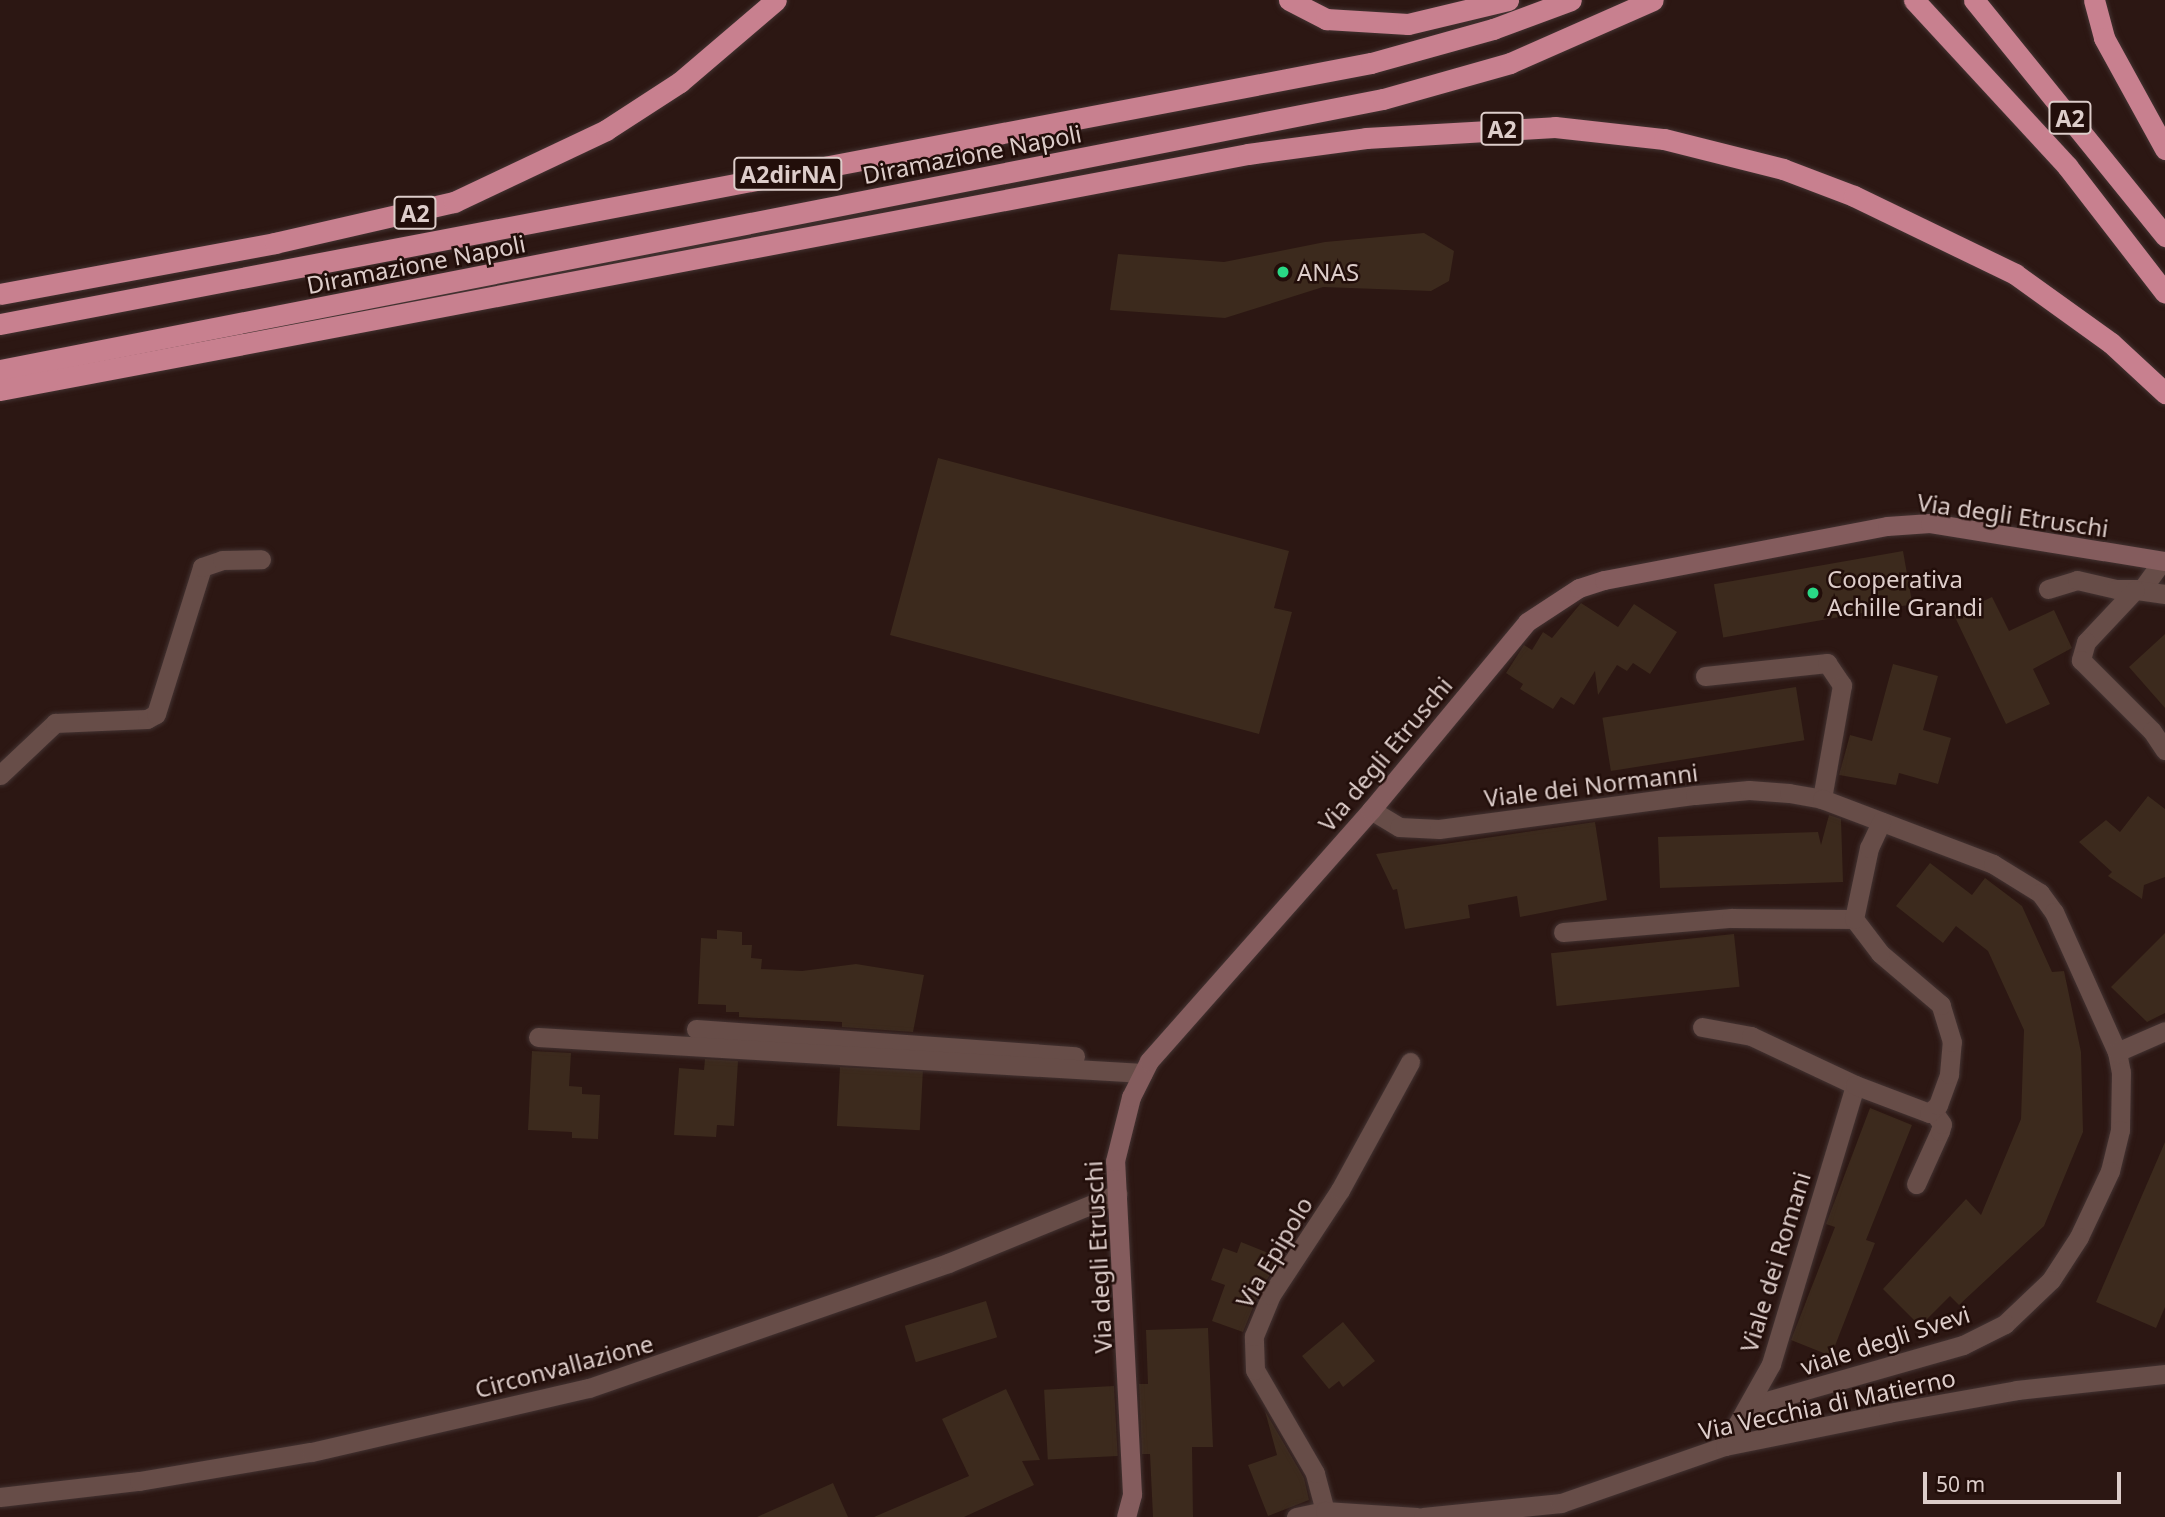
<!DOCTYPE html>
<html>
<head>
<meta charset="utf-8">
<style>
  body { margin:0 }
  #map { position:relative; width:2165px; height:1517px; overflow:hidden; background:#2c1713; font-family:"Noto Sans",sans-serif }
  div>[style] { position:absolute }
  .building>* { inset:0; background:#3c2a1d; transform-origin:0 0 }
  .roads { filter:drop-shadow(0 0 2px #433332) drop-shadow(0 0 2px #433332) }
  .minor>* { height:19px; margin:-9.5px; padding:0 9.5px; transform-origin:9.5px; border-radius:9.5px; background:#674d48 }
  .secondary>* { height:19px; margin:-9.5px; padding:0 9.5px; transform-origin:9.5px; border-radius:9.5px; background:#845c5d }
  .motorway>* { height:21px; margin:-10.5px; padding:0 10.5px; transform-origin:10.5px; border-radius:10.5px; background:#c8808f }
  .dots>* { width:19px; height:19px; translate:-50% -50%; box-sizing:border-box; border:4px solid #220e0a; border-radius:50% }
  span { translate:-50% -50%; white-space:nowrap; text-align:center; line-height:1.15; -webkit-text-stroke:5px #220e0a; paint-order:stroke }
  .shield-label span { padding:2px 5px; background:#220e0a; border:2px solid; border-radius:5px; -webkit-text-stroke-width:0 }
  .shield-label { font-size:23px; color:#ddcdca; font-weight:700 }
  .street-label { font-size:24px; color:#ddcdca }
  .poi-label { font-size:24px; color:#ddcdca }
  .left { translate:0 -50%; text-align:left }
  .scale { position:absolute; left:1923px; top:1472px; width:198px; height:32px; box-sizing:border-box; border:4px solid #ddcdca; border-top:0; padding-left:9px; font-size:21px; line-height:24px; white-space:nowrap; color:#ddcdca; -webkit-text-stroke:5px #220e0a; paint-order:stroke }
</style>
</head>
<body>
<div id="map">
  <div class="building">
    <div style="clip-path:polygon(1424px 233px,1454px 251px,1449px 281px,1431px 291px,1323px 287px,1225px 318px,1110px 310px,1118px 254px,1224px 262px,1325px 242px)"></div>
    <div style="clip-path:polygon(938px 458px,1289px 551px,1274px 608px,1292px 612px,1259px 734px,890px 635px)"></div>
    <div style="left:1903px;top:551px;width:54px;height:192px;rotate:80deg"></div>
    <div style="clip-path:polygon(1992px 597px,2009px 631px,2054px 610px,2072px 648px,2033px 669px,2050px 704px,2006px 724px,1954px 615px)"></div>
    <div style="clip-path:polygon(1581px 603px,1618px 627px,1634px 604px,1677px 632px,1650px 674px,1633px 663px,1627px 671px,1617px 665px,1598px 695px,1595px 671px,1574px 705px,1561px 697px,1553px 709px,1520px 689px,1523px 684px,1506px 673px,1524px 645px,1532px 650px,1543px 632px,1552px 638px)"></div>
    <div style="clip-path:polygon(2165px 634px,2165px 708px,2129px 667px)"></div>
    <div style="clip-path:polygon(1893px 664px,1938px 676px,1923px 730px,1951px 738px,1938px 784px,1899px 773px,1896px 785px,1839px 775px,1850px 735px,1872px 741px)"></div>
    <div style="left:1796px;top:687px;width:54px;height:196px;rotate:81deg"></div>
    <div style="clip-path:polygon(2148px 796px,2165px 809px,2165px 877px,2144px 885px,2142px 899px,2108px 876px,2112px 872px,2079px 842px,2106px 820px,2120px 832px)"></div>
    <div style="clip-path:polygon(1829px 815px,1841px 819px,1843px 882px,1660px 888px,1658px 837px,1818px 832px,1821px 845px)"></div>
    <div style="clip-path:polygon(1595px 822px,1607px 900px,1520px 917px,1517px 896px,1468px 905px,1470px 918px,1405px 929px,1397px 889px,1393px 890px,1376px 854px)"></div>
    <div style="clip-path:polygon(1930px 863px,1972px 895px,1985px 878px,2022px 906px,2052px 972px,2064px 971px,2081px 1052px,2083px 1132px,2044px 1226px,1959px 1305px,1950px 1296px,1920px 1326px,1883px 1289px,1966px 1199px,1981px 1215px,2021px 1119px,2024px 1030px,1988px 951px,1956px 926px,1943px 943px,1896px 906px)"></div>
    <div style="clip-path:polygon(717px 930px,742px 932px,742px 945px,752px 945px,751px 958px,762px 959px,761px 969px,802px 971px,856px 964px,924px 975px,913px 1032px,842px 1027px,842px 1022px,739px 1017px,739px 1012px,726px 1012px,726px 1005px,698px 1004px,701px 938px,717px 939px)"></div>
    <div style="clip-path:polygon(2165px 933px,2165px 1013px,2147px 1022px,2111px 987px)"></div>
    <div style="left:1734px;top:934px;width:53px;height:184px;rotate:84deg"></div>
    <div style="clip-path:polygon(532px 1051px,571px 1053px,569px 1086px,582px 1087px,582px 1094px,600px 1095px,598px 1139px,572px 1138px,572px 1132px,528px 1130px)"></div>
    <div style="clip-path:polygon(705px 1059px,738px 1061px,734px 1126px,717px 1125px,716px 1137px,674px 1135px,679px 1068px,704px 1070px)"></div>
    <div style="left:840px;top:1067px;width:83px;height:59px;rotate:3deg"></div>
    <div style="clip-path:polygon(1870px 1108px,1912px 1125px,1866px 1240px,1875px 1243px,1831px 1356px,1791px 1340px,1835px 1227px,1826px 1224px)"></div>
    <div style="clip-path:polygon(2165px 1142px,2165px 1307px,2156px 1328px,2096px 1302px)"></div>
    <div style="clip-path:polygon(1241px 1242px,1281px 1258px,1260px 1290px,1243px 1332px,1212px 1321px,1225px 1285px,1211px 1280px,1223px 1248px,1237px 1253px)"></div>
    <div style="left:986px;top:1301px;width:38px;height:85px;rotate:73deg"></div>
    <div style="clip-path:polygon(1343px 1322px,1375px 1361px,1343px 1387px,1339px 1381px,1329px 1389px,1302px 1356px)"></div>
    <div style="clip-path:polygon(1208px 1328px,1213px 1447px,1192px 1447px,1193px 1517px,1153px 1517px,1150px 1454px,1142px 1454px,1139px 1384px,1148px 1384px,1146px 1330px)"></div>
    <div style="left:1114px;top:1386px;width:70px;height:70px;rotate:87deg"></div>
    <div style="clip-path:polygon(1006px 1389px,1040px 1460px,1022px 1461px,1034px 1485px,964px 1517px,874px 1517px,969px 1476px,942px 1419px)"></div>
    <div style="clip-path:polygon(1265px 1411px,1304px 1478px,1309px 1500px,1268px 1516px,1248px 1465px,1277px 1455px)"></div>
    <div style="clip-path:polygon(833px 1483px,848px 1517px,757px 1517px)"></div>
  </div>
  <div class="roads">
    <div class="minor">
      <div style="left:2048px;top:589px;width:30px;rotate:-17deg"></div>
      <div style="left:2077px;top:580px;width:40px;rotate:13deg"></div>
      <div style="left:2116px;top:589px;width:26px"></div>
      <div style="left:2142px;top:589px;width:34px;rotate:-54deg"></div>
      <div style="left:2165px;top:594px;width:30px;rotate:-172deg"></div>
      <div style="left:2135px;top:590px;width:71px;rotate:133.3deg"></div>
      <div style="left:2086px;top:642px;width:19px;rotate:106deg"></div>
      <div style="left:2081px;top:660px;width:100px;rotate:45deg"></div>
      <div style="left:2152px;top:731px;width:23px;rotate:56deg"></div>
      <div style="left:1705px;top:676px;width:123px;rotate:-6.1deg"></div>
      <div style="left:1827px;top:663px;width:27px;rotate:56deg"></div>
      <div style="left:1842px;top:685px;width:116px;rotate:100deg"></div>
      <div style="left:0;top:775px;width:76px;rotate:-43.4deg"></div>
      <div style="left:55px;top:723px;width:92px;rotate:-2.5deg"></div>
      <div style="left:147px;top:719px;width:10px;rotate:-29deg"></div>
      <div style="left:156px;top:714px;width:154px;rotate:-72.6deg"></div>
      <div style="left:202px;top:567px;width:21px;rotate:-19deg"></div>
      <div style="left:222px;top:560px;width:39px;rotate:-1deg"></div>
      <div style="left:1371px;top:810px;width:33px;rotate:31deg"></div>
      <div style="left:1399px;top:827px;width:40px;rotate:2.9deg"></div>
      <div style="left:1439px;top:829px;width:258px;rotate:-7.6deg"></div>
      <div style="left:1695px;top:795px;width:54px;rotate:-5.3deg"></div>
      <div style="left:1749px;top:790px;width:40px;rotate:4.3deg"></div>
      <div style="left:1789px;top:793px;width:34px;rotate:10deg"></div>
      <div style="left:1822px;top:799px;width:183px;rotate:20.8deg"></div>
      <div style="left:1993px;top:864px;width:55px;rotate:31.7deg"></div>
      <div style="left:2040px;top:893px;width:24px;rotate:54deg"></div>
      <div style="left:2054px;top:912px;width:154px;rotate:65.8deg"></div>
      <div style="left:2117px;top:1052px;width:20px;rotate:79deg"></div>
      <div style="left:2121px;top:1072px;width:58px;rotate:91deg"></div>
      <div style="left:2120px;top:1130px;width:42px;rotate:103.7deg"></div>
      <div style="left:2110px;top:1171px;width:73px;rotate:115.2deg"></div>
      <div style="left:2079px;top:1237px;width:51px;rotate:123.1deg"></div>
      <div style="left:2051px;top:1280px;width:64px;rotate:136.3deg"></div>
      <div style="left:2005px;top:1324px;width:47px;rotate:153.4deg"></div>
      <div style="left:1963px;top:1345px;width:223px;rotate:164.1deg"></div>
      <div style="left:1563px;top:932px;width:169px;rotate:-4.8deg"></div>
      <div style="left:1731px;top:918px;width:123px;rotate:0.5deg"></div>
      <div style="left:1702px;top:1027px;width:50px;rotate:10.4deg"></div>
      <div style="left:1751px;top:1036px;width:115px;rotate:25.2deg"></div>
      <div style="left:696px;top:1029px;width:380px;rotate:4.1deg"></div>
      <div style="left:538px;top:1037px;width:606px;rotate:3.41deg"></div>
      <div style="left:2117px;top:1052px;width:52px;rotate:-23.6deg"></div>
      <div style="left:1916px;top:1184px;width:58px;rotate:-65.6deg"></div>
      <div style="left:1940px;top:1131px;width:7px;rotate:-74deg"></div>
      <div style="left:1942px;top:1124px;width:16px;rotate:-125deg"></div>
      <div style="left:1725px;top:1446px;width:94px;rotate:-60.7deg"></div>
      <div style="left:1771px;top:1364px;width:291px;rotate:-73.2deg"></div>
      <div style="left:1855px;top:1085px;width:79px;rotate:20.7deg"></div>
      <div style="left:1929px;top:1113px;width:12px;rotate:-42deg"></div>
      <div style="left:1938px;top:1105px;width:33px;rotate:-70deg"></div>
      <div style="left:1949px;top:1074px;width:32px;rotate:-85deg"></div>
      <div style="left:1952px;top:1042px;width:39px;rotate:-107deg"></div>
      <div style="left:1941px;top:1005px;width:80px;rotate:-139.6deg"></div>
      <div style="left:1880px;top:953px;width:43px;rotate:-127.4deg"></div>
      <div style="left:1854px;top:919px;width:73px;rotate:-78.1deg"></div>
      <div style="left:1869px;top:848px;width:29px;rotate:-65deg"></div>
      <div style="left:0;top:1497px;width:140px;rotate:-6.6deg"></div>
      <div style="left:139px;top:1481px;width:174px;rotate:-9.6deg"></div>
      <div style="left:311px;top:1452px;width:285px;rotate:-13deg"></div>
      <div style="left:589px;top:1388px;width:380px;rotate:-19.2deg"></div>
      <div style="left:948px;top:1263px;width:183px;rotate:-22.2deg"></div>
      <div style="left:1325px;top:1511px;width:39px;rotate:-105deg"></div>
      <div style="left:1315px;top:1473px;width:119px;rotate:-120.2deg"></div>
      <div style="left:1255px;top:1370px;width:34px;rotate:-92deg"></div>
      <div style="left:1254px;top:1336px;width:44px;rotate:-67.5deg"></div>
      <div style="left:1271px;top:1295px;width:126px;rotate:-56.7deg"></div>
      <div style="left:1340px;top:1190px;width:146px;rotate:-61.3deg"></div>
      <div style="left:1296px;top:1517px;width:30px;rotate:-12deg"></div>
      <div style="left:1325px;top:1511px;width:92px;rotate:3.7deg"></div>
      <div style="left:1423px;top:1517px;width:139px;rotate:-5.8deg"></div>
      <div style="left:1561px;top:1503px;width:174px;rotate:-19.2deg"></div>
      <div style="left:1725px;top:1446px;width:166px;rotate:-11.4deg"></div>
      <div style="left:1888px;top:1413px;width:131px;rotate:-10.1deg"></div>
      <div style="left:2017px;top:1390px;width:149px;rotate:-6.2deg"></div>
    </div>
    <div class="secondary">
      <div style="left:1126px;top:1517px;width:24px;rotate:-75deg"></div>
      <div style="left:1132px;top:1494px;width:333px;rotate:-92.9deg"></div>
      <div style="left:1115px;top:1161px;width:66px;rotate:-76deg"></div>
      <div style="left:1131px;top:1097px;width:40px;rotate:-63.4deg"></div>
      <div style="left:1149px;top:1061px;width:335px;rotate:-48.5deg"></div>
      <div style="left:1371px;top:810px;width:244px;rotate:-50.3deg"></div>
      <div style="left:1527px;top:622px;width:62px;rotate:-33.2deg"></div>
      <div style="left:1579px;top:588px;width:26px;rotate:-18deg"></div>
      <div style="left:1604px;top:580px;width:288px;rotate:-10.8deg"></div>
      <div style="left:1887px;top:526px;width:43px;rotate:-4deg"></div>
      <div style="left:1930px;top:523px;width:238px;rotate:9.2deg"></div>
    </div>
    <div class="motorway">
      <div style="left:1289px;top:0;width:42px;rotate:27.2deg"></div>
      <div style="left:1326px;top:19px;width:82px;rotate:3.5deg"></div>
      <div style="left:1408px;top:24px;width:103px;rotate:-13.5deg"></div>
      <div style="left:1914px;top:0;width:226px;rotate:47.3deg"></div>
      <div style="left:2067px;top:166px;width:160px;rotate:52.3deg"></div>
      <div style="left:1974px;top:0;width:304px;rotate:51deg"></div>
      <div style="left:2094px;top:0;width:39px;rotate:75deg"></div>
      <div style="left:2104px;top:38px;width:127px;rotate:61.2deg"></div>
      <div style="left:0;top:294px;width:280px;rotate:-10.5deg"></div>
      <div style="left:275px;top:243px;width:184px;rotate:-12.9deg"></div>
      <div style="left:454px;top:202px;width:168px;rotate:-25.3deg"></div>
      <div style="left:606px;top:130px;width:88px;rotate:-33deg"></div>
      <div style="left:680px;top:82px;width:126px;rotate:-40.5deg"></div>
      <div style="left:0;top:324px;width:1396px;rotate:-10.78deg"></div>
      <div style="left:1371px;top:63px;width:127px;rotate:-15.6deg"></div>
      <div style="left:1493px;top:29px;width:83px;rotate:-20.4deg"></div>
      <div style="left:0;top:370px;width:1409px;rotate:-11.09deg"></div>
      <div style="left:1383px;top:99px;width:132px;rotate:-15.8deg"></div>
      <div style="left:1510px;top:63px;width:156px;rotate:-23.8deg"></div>
      <div style="left:0;top:390px;width:1270px;rotate:-10.71deg"></div>
      <div style="left:1248px;top:154px;width:119px;rotate:-7.7deg"></div>
      <div style="left:1366px;top:138px;width:189px;rotate:-3.3deg"></div>
      <div style="left:1555px;top:127px;width:110px;rotate:6.3deg"></div>
      <div style="left:1664px;top:139px;width:123px;rotate:14.1deg"></div>
      <div style="left:1783px;top:169px;width:76px;rotate:20.8deg"></div>
      <div style="left:1854px;top:196px;width:179px;rotate:25.8deg"></div>
      <div style="left:2015px;top:274px;width:118px;rotate:35.7deg"></div>
      <div style="left:2111px;top:343px;width:74px;rotate:42.8deg"></div>
    </div>
  </div>
  <div class="dots">
    <div style="left:1283px;top:272px;background:#29d885"></div>
    <div style="left:1813px;top:593px;background:#29d885"></div>
  </div>
  <div class="shield-label">
    <span style="left:2070px;top:118px">A2</span>
    <span style="left:1502px;top:129px">A2</span>
    <span style="left:788px;top:174px">A2dirNA</span>
    <span style="left:415px;top:213px">A2</span>
  </div>
  <div class="street-label">
    <span style="left:972px;top:154px;rotate:-11deg">Diramazione Napoli</span>
    <span style="left:416px;top:264px;rotate:-11deg">Diramazione Napoli</span>
    <span style="left:2013px;top:515px;rotate:8deg">Via degli Etruschi</span>
    <span style="left:1385px;top:754px;rotate:-50deg">Via degli Etruschi</span>
    <span style="left:1591px;top:785px;rotate:-7deg">Viale dei Normanni</span>
    <span style="left:1274px;top:1252px;rotate:-59deg">Via Epipolo</span>
    <span style="left:1098px;top:1257px;rotate:-93deg">Via degli Etruschi</span>
    <span style="left:1775px;top:1262px;rotate:-73deg">Viale dei Romani</span>
    <span style="left:1885px;top:1340px;rotate:-18deg">viale degli Svevi</span>
    <span style="left:564px;top:1366px;rotate:-15deg">Circonvallazione</span>
    <span style="left:1827px;top:1404px;rotate:-12deg">Via Vecchia di Matierno</span>
  </div>
  <div class="poi-label">
    <span class="left" style="left:1297px;top:272px">ANAS</span>
    <span class="left" style="left:1827px;top:593px">Cooperativa<br>Achille Grandi</span>
  </div>
  <div class="scale">50 m</div>
</div>
</body>
</html>
